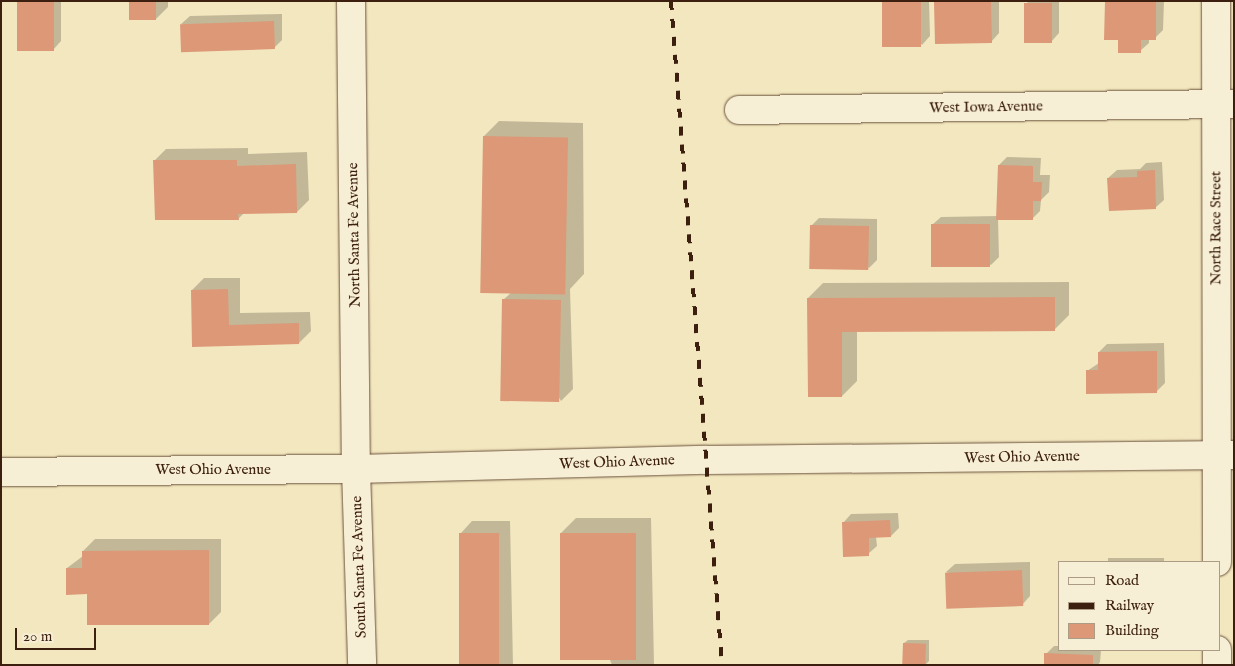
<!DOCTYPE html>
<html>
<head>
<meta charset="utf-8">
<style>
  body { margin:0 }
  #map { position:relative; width:1235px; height:666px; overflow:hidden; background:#f3e7bf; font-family:"IM FELL English",serif }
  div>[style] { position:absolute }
  .shadow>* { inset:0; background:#0003; transform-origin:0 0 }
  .building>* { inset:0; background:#dc9877; transform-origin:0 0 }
  .roads { filter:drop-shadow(0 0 1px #6a513b) drop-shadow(0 0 1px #6a513b) }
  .street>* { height:28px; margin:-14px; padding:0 14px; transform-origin:14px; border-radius:14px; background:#f7efd5 }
  .secondary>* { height:28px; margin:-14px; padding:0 14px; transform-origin:14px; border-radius:14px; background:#f7efd5 }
  .rail>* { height:4px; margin-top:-2px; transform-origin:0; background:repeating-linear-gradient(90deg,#3c1f0f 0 9px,transparent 0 18px) }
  span { translate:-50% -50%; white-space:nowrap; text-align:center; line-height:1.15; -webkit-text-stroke:4px #f7efd5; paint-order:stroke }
  .street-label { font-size:15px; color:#3c1f0f }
  .frame { position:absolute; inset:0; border:2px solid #3c1f0f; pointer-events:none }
  .legend { position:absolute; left:1058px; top:561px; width:162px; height:90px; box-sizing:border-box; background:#f7efd5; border:1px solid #ac9c86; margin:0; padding:6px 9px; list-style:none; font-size:15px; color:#3c1f0f }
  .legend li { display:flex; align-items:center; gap:10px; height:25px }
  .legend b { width:25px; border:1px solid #ac9c86 }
  .scale { position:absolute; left:15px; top:628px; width:81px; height:22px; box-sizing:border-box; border:2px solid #3c1f0f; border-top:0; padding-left:6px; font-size:15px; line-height:18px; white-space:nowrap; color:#3c1f0f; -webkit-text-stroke:4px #f7efd5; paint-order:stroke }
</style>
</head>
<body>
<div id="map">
  <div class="shadow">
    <div style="clip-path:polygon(18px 1px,61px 1px,61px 41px,53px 50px)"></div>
    <div style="clip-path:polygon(131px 1px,168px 1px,168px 7px,156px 19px)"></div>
    <div style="clip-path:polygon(884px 1px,929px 1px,930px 36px,922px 45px)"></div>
    <div style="clip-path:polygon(937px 1px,999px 1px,999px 33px,991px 42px)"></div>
    <div style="clip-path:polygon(1029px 1px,1059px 1px,1059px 33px,1051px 42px,1026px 4px)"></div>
    <div style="clip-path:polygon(1106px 1px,1164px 1px,1163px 30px,1155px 38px,1149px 38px,1149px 43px,1140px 51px,1120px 39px)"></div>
    <div style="clip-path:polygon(282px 14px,282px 40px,274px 48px,181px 24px,190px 16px)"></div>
    <div style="clip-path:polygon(499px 121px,583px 123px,584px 274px,570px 289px,573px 389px,561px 401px,503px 300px,513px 291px,484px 136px)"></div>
    <div style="clip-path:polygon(248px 148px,248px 154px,307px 152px,309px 200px,297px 212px,244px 213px,238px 219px,154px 161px,166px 149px)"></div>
    <div style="clip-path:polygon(1007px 157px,1041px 158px,1040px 175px,1050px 175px,1049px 192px,1041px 200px,1040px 211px,1032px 219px,998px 218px,999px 257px,991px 265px,932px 225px,941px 217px,998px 216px,999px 165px)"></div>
    <div style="clip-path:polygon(1162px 162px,1164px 200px,1155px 208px,1108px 178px,1117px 170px,1140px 169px,1146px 163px)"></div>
    <div style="clip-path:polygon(819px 218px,877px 219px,877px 260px,869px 268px,811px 226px)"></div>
    <div style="clip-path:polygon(204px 278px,240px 278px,240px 313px,310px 312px,311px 331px,299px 343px,193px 346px,192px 290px)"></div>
    <div style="clip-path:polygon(1069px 282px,1069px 315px,1054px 330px,857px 331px,857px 381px,842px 396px,808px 298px,823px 283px)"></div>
    <div style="clip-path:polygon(1164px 343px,1165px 383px,1156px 392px,1087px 371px,1099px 363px,1099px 352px,1107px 344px)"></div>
    <div style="clip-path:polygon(898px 513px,899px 528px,891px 536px,876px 537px,877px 546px,868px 554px,843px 523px,851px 514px)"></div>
    <div style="clip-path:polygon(576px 518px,651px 518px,654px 665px,612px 665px,561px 533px)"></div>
    <div style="clip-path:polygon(472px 521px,510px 521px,513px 665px,464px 665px,461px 533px)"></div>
    <div style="clip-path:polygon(95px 539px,221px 539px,221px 612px,209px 624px,88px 593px,67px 568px,83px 556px,83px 551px)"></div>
    <div style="left:1108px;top:558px;width:56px;height:6px"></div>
    <div style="clip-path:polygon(1030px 562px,1030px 596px,1022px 605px,946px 572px,955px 564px)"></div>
    <div style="clip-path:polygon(908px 640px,929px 640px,929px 661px,925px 665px,903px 664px,904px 643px)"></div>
    <div style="clip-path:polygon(1054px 646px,1059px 646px,1059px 650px,1101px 650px,1100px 662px,1098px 665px,1045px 665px,1046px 654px)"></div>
  </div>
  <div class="building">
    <div style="left:17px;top:1px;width:37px;height:50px"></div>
    <div style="left:129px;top:1px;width:27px;height:19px"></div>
    <div style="left:882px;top:1px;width:39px;height:46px"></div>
    <div style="clip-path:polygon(968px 1px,991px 1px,992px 43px,935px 44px,934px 2px)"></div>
    <div style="clip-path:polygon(1105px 1px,1156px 1px,1156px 40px,1141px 40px,1141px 53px,1118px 53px,1118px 40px,1104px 40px)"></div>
    <div style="left:1052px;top:3px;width:40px;height:28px;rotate:90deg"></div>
    <div style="left:274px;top:21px;width:28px;height:94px;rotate:88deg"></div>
    <div style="left:483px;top:136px;width:85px;height:157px;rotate:1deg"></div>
    <div style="clip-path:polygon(153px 160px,237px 160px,237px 166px,296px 164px,297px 213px,238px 214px,239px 220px,155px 220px)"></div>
    <div style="clip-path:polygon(998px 165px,1033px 166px,1033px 182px,1042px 182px,1041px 201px,1033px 201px,1033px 220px,996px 220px)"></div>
    <div style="clip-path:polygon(1155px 170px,1156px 209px,1109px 211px,1107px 178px,1137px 177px,1137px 171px)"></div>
    <div style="left:931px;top:224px;width:59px;height:43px"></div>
    <div style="left:810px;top:225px;width:59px;height:44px;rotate:1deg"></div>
    <div style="clip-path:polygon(228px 289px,229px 325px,299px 323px,299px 344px,192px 347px,191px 290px)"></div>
    <div style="clip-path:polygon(1055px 297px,1055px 331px,842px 332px,842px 397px,808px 397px,807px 298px)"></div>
    <div style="left:502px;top:299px;width:59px;height:102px;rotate:1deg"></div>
    <div style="clip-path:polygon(1157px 351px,1157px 393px,1086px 394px,1086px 370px,1098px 370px,1098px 352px)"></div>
    <div style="clip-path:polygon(890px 520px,891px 537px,869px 538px,869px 556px,843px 557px,842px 522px)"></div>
    <div style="left:459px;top:533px;width:40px;height:132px"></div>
    <div style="left:560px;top:533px;width:76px;height:127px"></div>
    <div style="clip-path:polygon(209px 550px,209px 625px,87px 625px,87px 594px,66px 595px,66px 568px,82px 568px,82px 551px)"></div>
    <div style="left:1022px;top:570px;width:36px;height:77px;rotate:88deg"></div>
    <div style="left:903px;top:643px;width:23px;height:22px;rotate:2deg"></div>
    <div style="clip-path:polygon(1044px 653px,1093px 655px,1093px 665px,1044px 665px)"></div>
  </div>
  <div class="roads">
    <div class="street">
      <div style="left:1216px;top:1px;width:561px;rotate:89.9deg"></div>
      <div style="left:739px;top:110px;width:495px;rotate:-0.7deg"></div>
      <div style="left:1px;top:472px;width:355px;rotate:-0.5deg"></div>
      <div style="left:1217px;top:650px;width:15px;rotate:90deg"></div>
    </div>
    <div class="secondary">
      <div style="left:351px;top:1px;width:468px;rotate:89.4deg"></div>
      <div style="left:356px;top:469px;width:196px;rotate:88.2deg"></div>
      <div style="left:356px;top:469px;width:350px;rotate:-1.5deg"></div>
      <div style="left:706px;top:460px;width:528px;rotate:-0.54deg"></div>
    </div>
  </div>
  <div class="rail">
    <div style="left:671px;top:1px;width:666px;rotate:85.61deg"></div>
  </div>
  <div class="street-label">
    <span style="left:986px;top:107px;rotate:-1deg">West Iowa Avenue</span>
    <span style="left:1216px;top:228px;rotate:-90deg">North Race Street</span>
    <span style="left:354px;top:235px;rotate:-91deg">North Santa Fe Avenue</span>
    <span style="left:1022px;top:457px;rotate:-1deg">West Ohio Avenue</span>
    <span style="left:617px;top:462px;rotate:-2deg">West Ohio Avenue</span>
    <span style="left:213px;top:470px">West Ohio Avenue</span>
    <span style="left:359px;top:567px;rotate:-92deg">South Santa Fe Avenue</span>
  </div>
  <div class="frame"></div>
  <ul class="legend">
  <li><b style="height:6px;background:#f7efd5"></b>Road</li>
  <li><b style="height:6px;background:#3c1f0f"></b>Railway</li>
  <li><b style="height:14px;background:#dc9877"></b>Building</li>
  </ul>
  <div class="scale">20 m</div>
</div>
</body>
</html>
